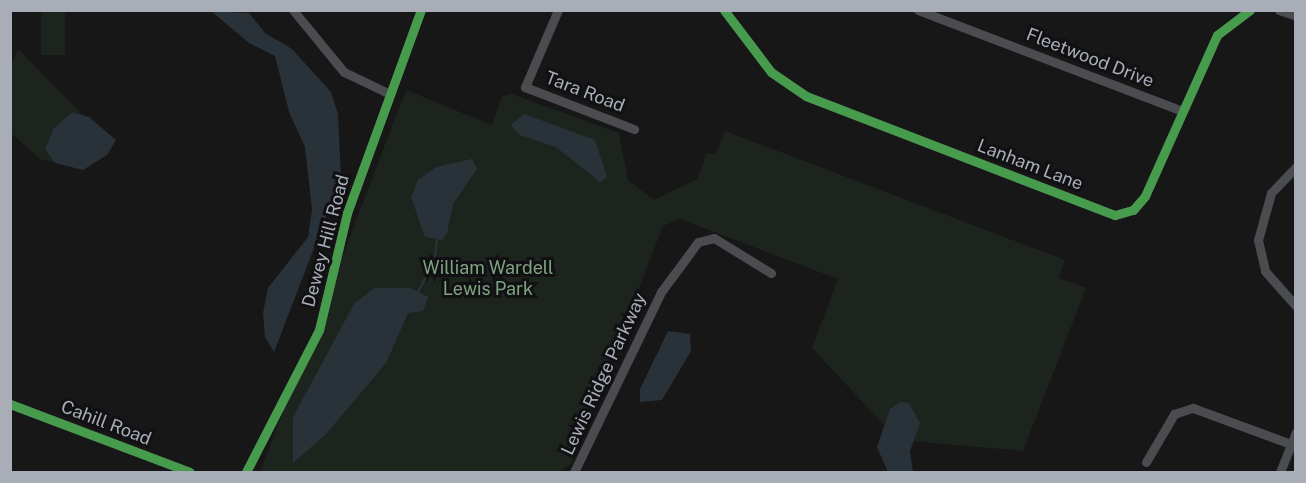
<!DOCTYPE html>
<html>
<head>
<meta charset="utf-8">
<style>
  body { margin:0 }
  #map { position:relative; width:1306px; height:483px; overflow:hidden; background:#171717; font-family:"Public Sans",sans-serif }
  div>[style] { position:absolute }
  .green>* { inset:0; background:#1d241e; transform-origin:0 0 }
  .water>* { inset:0; background:#2a3239 }
  .stream>* { height:2px; margin:-1px; padding:0 1px; transform-origin:1px; border-radius:1px; background:#2a3239 }
  .minor>* { height:9px; margin:-4.5px; padding:0 4.5px; transform-origin:4.5px; border-radius:4.5px; background:#4b4c50 }
  .cycleway>* { height:9px; margin:-4.5px; padding:0 4.5px; transform-origin:4.5px; border-radius:4.5px; background:#469c4c }
  span { translate:-50% -50%; white-space:nowrap; text-align:center; line-height:1.15; -webkit-text-stroke:6px #111113; paint-order:stroke }
  .street-label { font-size:18px; color:#a8adb8 }
  .park-label { font-size:18px; color:#7fa381 }
  .frame { position:absolute; inset:0; border:12px solid #a8adb8; pointer-events:none }
</style>
</head>
<body>
<div id="map">
  <div class="green">
    <div style="left:41px;top:11px;width:24px;height:44px"></div>
    <div style="clip-path:polygon(18px 49px,81px 113px,73px 112px,45px 149px,55px 163px,40px 159px,11px 133px,10px 68px)"></div>
    <div style="clip-path:polygon(406px 90px,492px 125px,502px 96px,512px 94px,619px 133px,628px 180px,654px 200px,697px 179px,707px 153px,715px 155px,725px 131px,1065px 260px,1059px 278px,1086px 288px,1023px 451px,898px 440px,812px 348px,838px 279px,680px 219px,663px 226px,571px 464px,559px 472px,260px 472px)"></div>
  </div>
  <div class="water">
    <div style="clip-path:polygon(211px 11px,249px 13px,265px 33px,292px 49px,331px 92px,338px 114px,341px 178px,274px 352px,265px 337px,263px 313px,268px 288px,308px 237px,312px 210px,305px 147px,289px 112px,275px 56px,249px 43px)"></div>
    <div style="clip-path:polygon(73px 112px,89px 117px,116px 140px,107px 155px,83px 170px,55px 163px,45px 149px,54px 128px)"></div>
    <div style="clip-path:polygon(524px 114px,595px 140px,607px 177px,600px 182px,556px 147px,520px 135px,511px 125px)"></div>
    <div style="clip-path:polygon(472px 159px,477px 169px,453px 204px,447px 233px,442px 240px,425px 237px,411px 197px,418px 180px,436px 167px)"></div>
    <div style="clip-path:polygon(374px 288px,410px 288px,428px 297px,423px 311px,408px 313px,386px 363px,326px 434px,293px 463px,293px 417px,354px 304px)"></div>
    <div style="clip-path:polygon(668px 331px,690px 334px,691px 351px,662px 400px,640px 402px,640px 389px)"></div>
    <div style="clip-path:polygon(900px 402px,909px 403px,920px 423px,910px 451px,913px 472px,888px 472px,877px 447px,890px 409px)"></div>
  </div>
  <div class="stream">
    <div style="left:418px;top:292px;width:34px;rotate:-62deg"></div>
    <div style="left:434px;top:262px;width:22px;rotate:-82deg"></div>
  </div>
  <div class="minor">
    <div style="left:293px;top:10px;width:80px;rotate:50.6deg"></div>
    <div style="left:344px;top:72px;width:51px;rotate:25.6deg"></div>
    <div style="left:558px;top:10px;width:84px;rotate:113.2deg"></div>
    <div style="left:525px;top:87px;width:117px;rotate:21.1deg"></div>
    <div style="left:724px;top:10px;width:78px;rotate:52.8deg"></div>
    <div style="left:771px;top:72px;width:42px;rotate:34.4deg"></div>
    <div style="left:806px;top:96px;width:331px;rotate:21.1deg"></div>
    <div style="left:1115px;top:215px;width:19px;rotate:-16deg"></div>
    <div style="left:1133px;top:210px;width:18px;rotate:-49deg"></div>
    <div style="left:1145px;top:196px;width:176px;rotate:-65.9deg"></div>
    <div style="left:1217px;top:35px;width:41px;rotate:-37.1deg"></div>
    <div style="left:918px;top:10px;width:283px;rotate:20.9deg"></div>
    <div style="left:1279px;top:10px;width:18px;rotate:19deg"></div>
    <div style="left:1296px;top:167px;width:36px;rotate:134deg"></div>
    <div style="left:1271px;top:193px;width:49px;rotate:105.5deg"></div>
    <div style="left:1258px;top:240px;width:32px;rotate:77deg"></div>
    <div style="left:1265px;top:271px;width:47px;rotate:48.5deg"></div>
    <div style="left:10px;top:404px;width:192px;rotate:20.7deg"></div>
    <div style="left:1146px;top:462px;width:56px;rotate:-59.7deg"></div>
    <div style="left:1174px;top:414px;width:20px;rotate:-18deg"></div>
    <div style="left:1193px;top:408px;width:104px;rotate:20.2deg"></div>
    <div style="left:246px;top:472px;width:160px;rotate:-62.8deg"></div>
    <div style="left:319px;top:330px;width:120px;rotate:-76.5deg"></div>
    <div style="left:347px;top:213px;width:216px;rotate:-70deg"></div>
    <div style="left:574px;top:472px;width:200px;rotate:-64.2deg"></div>
    <div style="left:661px;top:292px;width:62px;rotate:-53.5deg"></div>
    <div style="left:698px;top:242px;width:16px;rotate:-14deg"></div>
    <div style="left:714px;top:238px;width:67px;rotate:31.6deg"></div>
    <div style="left:1280px;top:472px;width:43px;rotate:-68.2deg"></div>
  </div>
  <div class="cycleway">
    <div style="left:724px;top:10px;width:78px;rotate:52.8deg"></div>
    <div style="left:771px;top:72px;width:42px;rotate:34.4deg"></div>
    <div style="left:806px;top:96px;width:331px;rotate:21.1deg"></div>
    <div style="left:1115px;top:215px;width:19px;rotate:-16deg"></div>
    <div style="left:1133px;top:210px;width:18px;rotate:-49deg"></div>
    <div style="left:1145px;top:196px;width:176px;rotate:-65.9deg"></div>
    <div style="left:1217px;top:35px;width:41px;rotate:-37.1deg"></div>
    <div style="left:10px;top:404px;width:192px;rotate:20.7deg"></div>
    <div style="left:246px;top:472px;width:160px;rotate:-62.8deg"></div>
    <div style="left:319px;top:330px;width:120px;rotate:-76.5deg"></div>
    <div style="left:347px;top:213px;width:216px;rotate:-70deg"></div>
  </div>
  <div class="street-label">
    <span style="left:1090px;top:58px;rotate:21deg">Fleetwood Drive</span>
    <span style="left:585px;top:92px;rotate:21deg">Tara Road</span>
    <span style="left:1030px;top:165px;rotate:21deg">Lanham Lane</span>
    <span style="left:326px;top:241px;rotate:-75deg">Dewey Hill Road</span>
    <span style="left:604px;top:374px;rotate:-65deg">Lewis Ridge Parkway</span>
    <span style="left:106px;top:423px;rotate:21deg">Cahill Road</span>
  </div>
  <div class="park-label">
    <span style="left:488px;top:279px">William Wardell<br>Lewis Park</span>
  </div>
  <div class="frame"></div>
</div>
</body>
</html>
